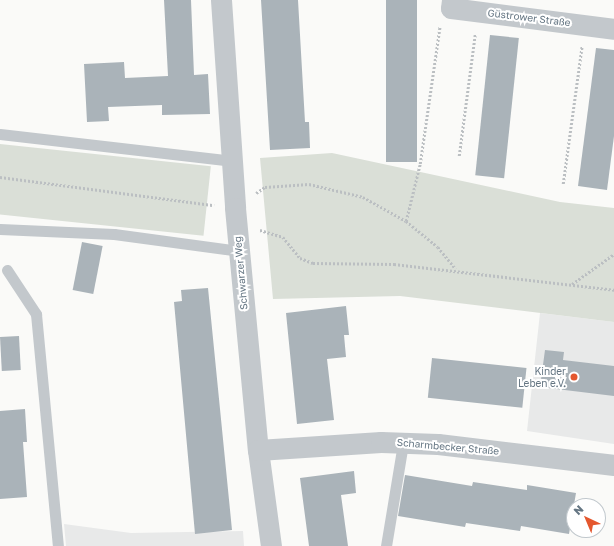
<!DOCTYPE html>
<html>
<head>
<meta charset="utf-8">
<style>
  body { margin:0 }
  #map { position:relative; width:614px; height:546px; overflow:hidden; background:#fafaf8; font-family:"Golos Text",sans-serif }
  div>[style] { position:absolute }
  .built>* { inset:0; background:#e8e9e9 }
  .green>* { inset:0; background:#dadfd7; transform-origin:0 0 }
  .building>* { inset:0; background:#aab3b9; transform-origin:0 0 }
  .path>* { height:2.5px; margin-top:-1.25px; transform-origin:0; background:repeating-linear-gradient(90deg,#bbbfc2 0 2px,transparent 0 4px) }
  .service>* { height:11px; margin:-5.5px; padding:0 5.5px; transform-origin:5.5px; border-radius:5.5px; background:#c3c8cc }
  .minor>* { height:21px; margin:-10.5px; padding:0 10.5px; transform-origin:10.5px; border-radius:10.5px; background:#c3c8cc }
  .dots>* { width:11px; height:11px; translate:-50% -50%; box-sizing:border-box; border:2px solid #fff; border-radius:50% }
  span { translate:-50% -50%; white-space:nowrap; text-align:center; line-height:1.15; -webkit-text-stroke:4px #fff; paint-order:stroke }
  .street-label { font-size:10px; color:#657683 }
  .poi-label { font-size:10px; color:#657683 }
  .right { translate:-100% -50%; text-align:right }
  .north { position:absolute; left:566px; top:498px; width:40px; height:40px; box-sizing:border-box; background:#fff; border:1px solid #c1c8cd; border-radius:50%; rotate:316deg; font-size:11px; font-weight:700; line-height:16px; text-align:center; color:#657683 }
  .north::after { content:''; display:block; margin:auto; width:14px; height:18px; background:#e4572e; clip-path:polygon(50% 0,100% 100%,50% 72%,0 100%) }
</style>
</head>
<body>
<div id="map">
  <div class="built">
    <div style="clip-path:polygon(540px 313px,614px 322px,614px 444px,527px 431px)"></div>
    <div style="clip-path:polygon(64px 524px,131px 533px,243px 531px,244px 546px,66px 546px)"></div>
  </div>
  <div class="green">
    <div style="left:0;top:144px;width:212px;height:70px;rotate:6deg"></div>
    <div style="clip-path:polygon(332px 153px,560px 202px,614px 208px,614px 322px,400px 296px,273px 299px,260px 158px)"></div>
  </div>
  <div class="building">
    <div style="clip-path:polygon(164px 0,191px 0,194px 75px,208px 74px,210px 114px,162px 115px,162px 105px,108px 107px,109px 121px,87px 122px,84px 64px,124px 62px,125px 78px,168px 76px)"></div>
    <div style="clip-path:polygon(261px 0,298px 0,305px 122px,309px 122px,310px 148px,270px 150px)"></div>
    <div style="left:386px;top:0;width:31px;height:162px"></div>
    <div style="left:490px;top:35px;width:29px;height:141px;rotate:6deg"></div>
    <div style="clip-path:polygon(596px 48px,614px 50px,614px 136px,607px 190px,578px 186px)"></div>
    <div style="left:82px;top:242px;width:21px;height:49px;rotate:11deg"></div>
    <div style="clip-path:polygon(208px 288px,232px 530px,195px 534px,174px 302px,182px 301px,181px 290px)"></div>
    <div style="clip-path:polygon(346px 306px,349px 335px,344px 335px,346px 357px,327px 359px,334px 420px,297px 424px,286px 313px)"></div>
    <div style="left:19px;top:336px;width:34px;height:19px;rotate:87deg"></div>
    <div style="clip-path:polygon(545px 350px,564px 352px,563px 360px,614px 366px,614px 396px,540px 387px)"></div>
    <div style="left:432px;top:358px;width:95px;height:40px;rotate:6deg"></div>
    <div style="clip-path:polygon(25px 409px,27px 442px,23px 442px,27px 497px,0 499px,0 411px)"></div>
    <div style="clip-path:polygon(354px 471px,356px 493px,341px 495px,348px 546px,309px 546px,300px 478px)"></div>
    <div style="clip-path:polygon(405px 475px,472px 486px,473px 482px,527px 490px,527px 485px,576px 493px,569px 534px,521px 526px,520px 531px,466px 523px,465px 527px,398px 516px)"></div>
  </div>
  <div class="path">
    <div style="left:459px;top:156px;width:123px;rotate:-82.5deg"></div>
    <div style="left:0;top:177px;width:216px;rotate:7.5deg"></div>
    <div style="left:563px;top:184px;width:139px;rotate:-82.2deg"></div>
    <div style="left:256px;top:193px;width:11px;rotate:-34deg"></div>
    <div style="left:265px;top:187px;width:44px;rotate:-3.9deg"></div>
    <div style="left:309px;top:184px;width:56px;rotate:13.5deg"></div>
    <div style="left:363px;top:197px;width:49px;rotate:29.2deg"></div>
    <div style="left:406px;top:221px;width:41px;rotate:39.1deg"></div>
    <div style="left:438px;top:247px;width:28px;rotate:51deg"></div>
    <div style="left:406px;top:221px;width:59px;rotate:-76.2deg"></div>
    <div style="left:420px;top:164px;width:139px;rotate:-81.8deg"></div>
    <div style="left:260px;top:230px;width:24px;rotate:17deg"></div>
    <div style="left:283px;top:237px;width:27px;rotate:51deg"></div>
    <div style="left:300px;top:258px;width:14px;rotate:21deg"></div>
    <div style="left:313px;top:263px;width:81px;rotate:0.7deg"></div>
    <div style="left:394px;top:264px;width:222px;rotate:6.7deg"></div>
    <div style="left:572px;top:284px;width:52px;rotate:-35.5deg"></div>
  </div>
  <div class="service">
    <div style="left:0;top:134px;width:235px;rotate:6.6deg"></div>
    <div style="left:0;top:229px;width:114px;rotate:2.5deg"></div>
    <div style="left:114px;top:234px;width:126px;rotate:7.7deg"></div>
    <div style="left:7px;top:270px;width:53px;rotate:56.6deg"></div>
    <div style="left:36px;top:314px;width:233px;rotate:84.6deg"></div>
    <div style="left:386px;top:546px;width:104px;rotate:-80.6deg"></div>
  </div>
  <div class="minor">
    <div style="left:221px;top:0;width:208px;rotate:86.1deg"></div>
    <div style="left:235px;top:208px;width:243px;rotate:84.6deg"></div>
    <div style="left:258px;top:450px;width:97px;rotate:82.3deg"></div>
    <div style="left:452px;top:0;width:8px;rotate:97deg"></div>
    <div style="left:451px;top:8px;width:164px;rotate:7.3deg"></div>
    <div style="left:258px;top:450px;width:123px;rotate:-3.7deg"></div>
    <div style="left:381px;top:442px;width:57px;rotate:2deg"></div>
    <div style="left:438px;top:444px;width:177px;rotate:6.8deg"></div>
  </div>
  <div class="dots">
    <div style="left:574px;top:377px;background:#e4572e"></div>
  </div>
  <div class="street-label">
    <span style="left:529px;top:18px;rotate:7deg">Güstrower Straße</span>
    <span style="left:241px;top:273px;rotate:-95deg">Schwarzer Weg</span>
    <span style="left:448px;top:447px;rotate:5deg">Scharmbecker Straße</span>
  </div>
  <div class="poi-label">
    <span class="right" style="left:566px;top:377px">Kinder<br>Leben e.V.</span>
  </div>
  <div class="north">N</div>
</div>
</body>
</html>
